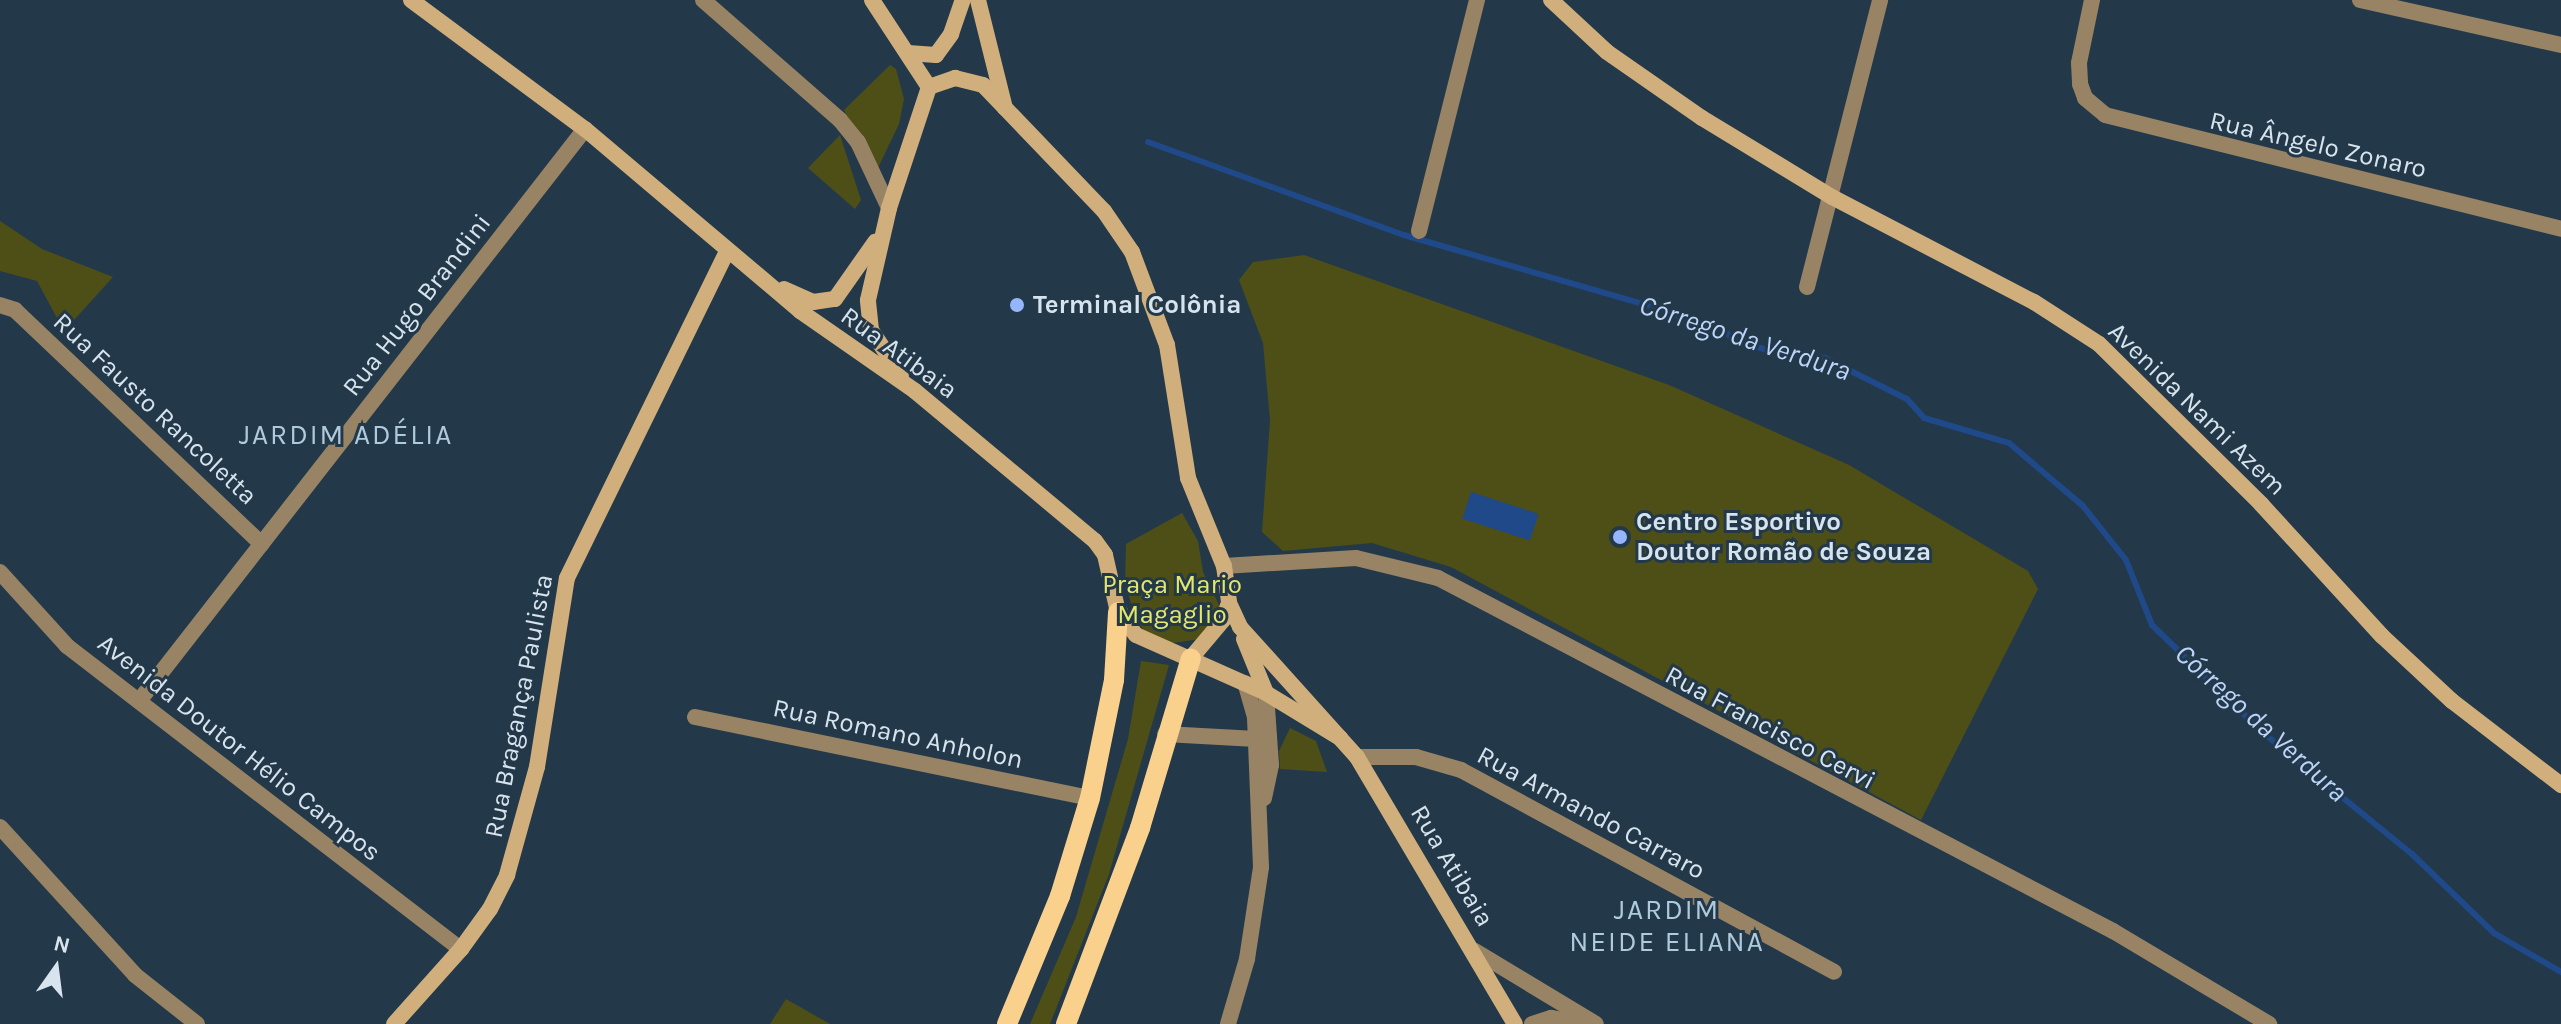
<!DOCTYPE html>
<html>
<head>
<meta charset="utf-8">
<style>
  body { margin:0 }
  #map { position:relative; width:2561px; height:1024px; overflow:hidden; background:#233949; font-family:Karla,sans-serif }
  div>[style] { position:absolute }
  .green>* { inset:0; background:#4e4f17 }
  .water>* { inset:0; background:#1f4988; transform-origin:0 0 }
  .stream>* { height:6px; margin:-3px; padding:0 3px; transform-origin:3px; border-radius:3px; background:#1f4988 }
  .street>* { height:16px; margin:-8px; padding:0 8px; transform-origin:8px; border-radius:8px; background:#988464 }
  .secondary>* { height:16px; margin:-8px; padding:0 8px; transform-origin:8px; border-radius:8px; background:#d0af7c }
  .primary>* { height:20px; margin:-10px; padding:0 10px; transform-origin:10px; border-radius:10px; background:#fad08d }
  .dots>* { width:22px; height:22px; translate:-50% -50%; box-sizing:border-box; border:4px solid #233949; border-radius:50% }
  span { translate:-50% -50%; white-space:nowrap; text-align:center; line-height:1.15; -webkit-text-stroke:6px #233949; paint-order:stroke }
  .street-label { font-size:26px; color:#d7e4ee }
  .poi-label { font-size:26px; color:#d7e4ee; font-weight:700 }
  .left { translate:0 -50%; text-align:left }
  .park-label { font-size:26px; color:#e3e76e }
  .water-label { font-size:28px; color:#bcd4f9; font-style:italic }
  .neighbourhood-label { font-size:28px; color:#b0cadd; letter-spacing:2px }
  .north { position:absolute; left:16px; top:928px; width:80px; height:80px; -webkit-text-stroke:6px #233949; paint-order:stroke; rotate:14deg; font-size:22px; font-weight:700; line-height:32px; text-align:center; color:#d7e4ee }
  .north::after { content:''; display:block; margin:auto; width:28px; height:36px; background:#d7e4ee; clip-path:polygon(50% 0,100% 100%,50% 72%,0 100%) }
</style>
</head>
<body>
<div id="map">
  <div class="green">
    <div style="clip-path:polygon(890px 65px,896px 69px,904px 99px,899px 124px,875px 174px,844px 110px)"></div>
    <div style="clip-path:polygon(840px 135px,861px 200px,855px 209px,808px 168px)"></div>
    <div style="clip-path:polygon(0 221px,42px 249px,113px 277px,64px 331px,37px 281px,0 271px)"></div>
    <div style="clip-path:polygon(1304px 255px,1669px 385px,1849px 465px,2028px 571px,2038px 589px,1921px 820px,1451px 567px,1372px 543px,1283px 551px,1262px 532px,1270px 420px,1263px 343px,1239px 280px,1253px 262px)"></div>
    <div style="clip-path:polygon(1182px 513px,1198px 541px,1203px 572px,1220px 607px,1218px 619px,1200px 639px,1166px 644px,1149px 638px,1135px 617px,1125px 583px,1126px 544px)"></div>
    <div style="clip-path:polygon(1141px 661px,1169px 665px,1109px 874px,1050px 1024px,1030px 1024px,1076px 917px,1128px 739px)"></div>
    <div style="clip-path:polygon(1290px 728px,1316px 741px,1327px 772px,1280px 769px,1279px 751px)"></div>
    <div style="clip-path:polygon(786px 999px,830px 1024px,770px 1024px)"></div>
  </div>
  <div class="water">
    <div style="left:1471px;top:492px;width:71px;height:28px;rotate:18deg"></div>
  </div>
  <div class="stream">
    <div style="left:1148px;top:142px;width:272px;rotate:20deg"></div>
    <div style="left:1404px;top:235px;width:277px;rotate:16.1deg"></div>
    <div style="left:1670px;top:312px;width:31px;rotate:25deg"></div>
    <div style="left:1698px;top:325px;width:21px;rotate:3deg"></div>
    <div style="left:1719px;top:326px;width:21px;rotate:43deg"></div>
    <div style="left:1734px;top:340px;width:34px;rotate:17deg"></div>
    <div style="left:1766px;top:350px;width:60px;rotate:7.7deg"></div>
    <div style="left:1825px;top:358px;width:92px;rotate:26.6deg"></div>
    <div style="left:1907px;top:399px;width:25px;rotate:48deg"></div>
    <div style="left:1924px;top:418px;width:89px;rotate:16.4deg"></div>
    <div style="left:2009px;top:443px;width:97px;rotate:40.4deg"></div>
    <div style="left:2083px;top:506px;width:69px;rotate:51.5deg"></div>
    <div style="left:2126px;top:560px;width:70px;rotate:68.2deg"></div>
    <div style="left:2152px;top:625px;width:152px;rotate:44.2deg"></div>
    <div style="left:2261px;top:731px;width:195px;rotate:39.2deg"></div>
    <div style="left:2412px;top:854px;width:114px;rotate:43.9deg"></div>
    <div style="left:2494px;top:933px;width:78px;rotate:30.2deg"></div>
  </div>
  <div class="street">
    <div style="left:703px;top:0;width:182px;rotate:41.2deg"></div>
    <div style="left:840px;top:120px;width:28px;rotate:51deg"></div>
    <div style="left:858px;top:142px;width:73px;rotate:64.8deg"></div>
    <div style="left:2092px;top:0;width:64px;rotate:101.7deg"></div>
    <div style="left:2079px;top:63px;width:21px;rotate:87deg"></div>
    <div style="left:2080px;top:84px;width:15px;rotate:70deg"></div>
    <div style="left:2085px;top:98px;width:26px;rotate:40deg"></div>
    <div style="left:2105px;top:115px;width:470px;rotate:14deg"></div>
    <div style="left:2360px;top:0;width:206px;rotate:12.6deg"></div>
    <div style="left:1419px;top:231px;width:238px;rotate:-75.9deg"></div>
    <div style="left:1807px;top:287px;width:296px;rotate:-75.7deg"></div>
    <div style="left:0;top:305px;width:16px;rotate:18deg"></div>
    <div style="left:15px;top:310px;width:340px;rotate:43.5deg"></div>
    <div style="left:1224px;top:566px;width:132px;rotate:-3.5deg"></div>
    <div style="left:1356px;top:558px;width:84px;rotate:13.7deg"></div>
    <div style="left:1438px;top:578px;width:762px;rotate:27.61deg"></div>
    <div style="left:2113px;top:931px;width:182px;rotate:30.8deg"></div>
    <div style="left:0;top:572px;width:100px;rotate:47.8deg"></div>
    <div style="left:67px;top:646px;width:497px;rotate:37.6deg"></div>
    <div style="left:139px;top:701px;width:725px;rotate:-52.06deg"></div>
    <div style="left:695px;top:717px;width:403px;rotate:11.6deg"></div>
    <div style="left:1165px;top:734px;width:91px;rotate:3.1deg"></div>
    <div style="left:1357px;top:757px;width:59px"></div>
    <div style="left:1416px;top:757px;width:47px;rotate:16.1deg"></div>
    <div style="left:1461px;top:770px;width:424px;rotate:28.4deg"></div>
    <div style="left:1264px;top:798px;width:34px;rotate:-78deg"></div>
    <div style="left:1271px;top:765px;width:72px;rotate:-94deg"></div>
    <div style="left:0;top:827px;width:200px;rotate:47.6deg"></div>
    <div style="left:135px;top:975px;width:79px;rotate:38.3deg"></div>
    <div style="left:1475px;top:951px;width:141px;rotate:31.1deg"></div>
    <div style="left:1228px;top:1024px;width:68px;rotate:-73.7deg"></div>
    <div style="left:1247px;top:959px;width:93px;rotate:-81.3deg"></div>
    <div style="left:1261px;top:867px;width:150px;rotate:-92.3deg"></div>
    <div style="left:1255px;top:717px;width:35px;rotate:-106deg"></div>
    <div style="left:1532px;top:1024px;width:20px;rotate:-18deg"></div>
    <div style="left:1551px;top:1018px;width:35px;rotate:10deg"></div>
  </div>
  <div class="secondary">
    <div style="left:411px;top:0;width:217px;rotate:36.6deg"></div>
    <div style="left:585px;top:129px;width:282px;rotate:40.2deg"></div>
    <div style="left:800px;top:311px;width:140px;rotate:34.8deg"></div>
    <div style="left:915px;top:391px;width:234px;rotate:39.8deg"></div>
    <div style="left:1095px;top:541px;width:17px;rotate:54deg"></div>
    <div style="left:1105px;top:555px;width:58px;rotate:77.2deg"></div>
    <div style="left:1118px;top:612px;width:29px;rotate:52deg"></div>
    <div style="left:1136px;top:635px;width:142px;rotate:24deg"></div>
    <div style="left:1266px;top:693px;width:87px;rotate:31.3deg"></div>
    <div style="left:872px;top:0;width:104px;rotate:56.8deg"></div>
    <div style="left:978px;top:0;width:111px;rotate:76deg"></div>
    <div style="left:1551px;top:0;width:76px;rotate:42.9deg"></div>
    <div style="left:1607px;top:52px;width:116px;rotate:34.8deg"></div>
    <div style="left:1702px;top:118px;width:152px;rotate:31.3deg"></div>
    <div style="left:1832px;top:197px;width:228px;rotate:27.5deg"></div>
    <div style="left:2034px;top:302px;width:77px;rotate:32.9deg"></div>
    <div style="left:2099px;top:344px;width:228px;rotate:44.6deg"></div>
    <div style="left:2261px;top:504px;width:179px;rotate:47.5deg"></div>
    <div style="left:2382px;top:636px;width:96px;rotate:42.9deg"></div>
    <div style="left:2452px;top:701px;width:138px;rotate:37.6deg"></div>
    <div style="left:908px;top:53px;width:28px;rotate:4deg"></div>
    <div style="left:936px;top:55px;width:26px;rotate:-54deg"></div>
    <div style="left:951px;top:34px;width:36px;rotate:-71deg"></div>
    <div style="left:929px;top:87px;width:28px;rotate:-19deg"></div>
    <div style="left:955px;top:78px;width:29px;rotate:14deg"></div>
    <div style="left:983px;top:85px;width:175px;rotate:46.2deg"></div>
    <div style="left:1104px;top:211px;width:50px;rotate:55.7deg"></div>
    <div style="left:1132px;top:252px;width:99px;rotate:69.4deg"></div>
    <div style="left:1167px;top:345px;width:135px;rotate:81deg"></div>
    <div style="left:1188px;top:478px;width:95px;rotate:67.8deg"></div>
    <div style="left:1224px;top:566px;width:37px;rotate:82deg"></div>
    <div style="left:1229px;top:603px;width:26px;rotate:65deg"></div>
    <div style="left:1240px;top:627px;width:175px;rotate:48deg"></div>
    <div style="left:1357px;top:757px;width:310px;rotate:59.4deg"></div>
    <div style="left:784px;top:289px;width:32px;rotate:24deg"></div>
    <div style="left:813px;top:302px;width:22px;rotate:-8deg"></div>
    <div style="left:835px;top:299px;width:70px;rotate:-54.9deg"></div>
    <div style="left:901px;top:375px;width:54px;rotate:-123.7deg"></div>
    <div style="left:871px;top:330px;width:30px;rotate:-96deg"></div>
    <div style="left:868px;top:300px;width:94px;rotate:-77.1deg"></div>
    <div style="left:889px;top:208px;width:127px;rotate:-71.7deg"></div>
    <div style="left:1244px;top:639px;width:58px;rotate:67.8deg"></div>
    <div style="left:1191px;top:658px;width:50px;rotate:-49.9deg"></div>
    <div style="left:1223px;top:620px;width:18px;rotate:-71deg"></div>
    <div style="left:394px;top:1024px;width:101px;rotate:-48.2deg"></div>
    <div style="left:461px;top:949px;width:49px;rotate:-54.1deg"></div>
    <div style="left:490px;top:909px;width:38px;rotate:-63deg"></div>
    <div style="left:507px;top:875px;width:112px;rotate:-74.5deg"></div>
    <div style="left:537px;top:767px;width:191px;rotate:-81deg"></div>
    <div style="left:567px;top:578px;width:365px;rotate:-63.9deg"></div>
  </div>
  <div class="primary">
    <div style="left:1007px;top:1024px;width:139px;rotate:-67.5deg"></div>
    <div style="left:1060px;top:896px;width:102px;rotate:-73deg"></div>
    <div style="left:1090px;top:798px;width:120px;rotate:-78.5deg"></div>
    <div style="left:1114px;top:680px;width:68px;rotate:-86.6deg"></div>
    <div style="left:1066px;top:1024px;width:210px;rotate:-69.3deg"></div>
    <div style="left:1140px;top:828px;width:177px;rotate:-73.3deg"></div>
  </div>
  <div class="dots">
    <div style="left:1017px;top:305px;background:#95b6fd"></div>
    <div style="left:1620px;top:537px;background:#95b6fd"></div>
  </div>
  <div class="street-label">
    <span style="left:2318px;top:145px;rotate:13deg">Rua Ângelo Zonaro</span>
    <span style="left:417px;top:305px;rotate:-52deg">Rua Hugo Brandini</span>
    <span style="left:899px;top:353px;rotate:36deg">Rua Atibaia</span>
    <span style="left:155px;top:409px;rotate:43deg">Rua Fausto Rancoletta</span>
    <span style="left:2197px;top:409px;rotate:44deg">Avenida Nami Azem</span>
    <span style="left:519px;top:706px;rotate:-79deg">Rua Bragança Paulista</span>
    <span style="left:1770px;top:728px;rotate:28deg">Rua Francisco Cervi</span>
    <span style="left:898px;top:734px;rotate:12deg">Rua Romano Anholon</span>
    <span style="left:239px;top:748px;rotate:38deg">Avenida Doutor Hélio Campos</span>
    <span style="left:1591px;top:813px;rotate:28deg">Rua Armando Carraro</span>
    <span style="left:1452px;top:866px;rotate:59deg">Rua Atibaia</span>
  </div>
  <div class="poi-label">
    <span class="left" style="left:1033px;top:305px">Terminal Colônia</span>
    <span class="left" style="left:1636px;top:537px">Centro Esportivo<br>Doutor Romão de Souza</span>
  </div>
  <div class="park-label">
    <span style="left:1172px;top:600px">Praça Mario<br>Magaglio</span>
  </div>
  <div class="water-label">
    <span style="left:1745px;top:338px;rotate:18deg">Córrego da Verdura</span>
    <span style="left:2261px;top:723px;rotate:42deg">Córrego da Verdura</span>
  </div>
  <div class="neighbourhood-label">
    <span style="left:346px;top:435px">JARDIM ADÉLIA</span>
    <span style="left:1667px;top:926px">JARDIM<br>NEIDE ELIANA</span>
  </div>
  <div class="north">N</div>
</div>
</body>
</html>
